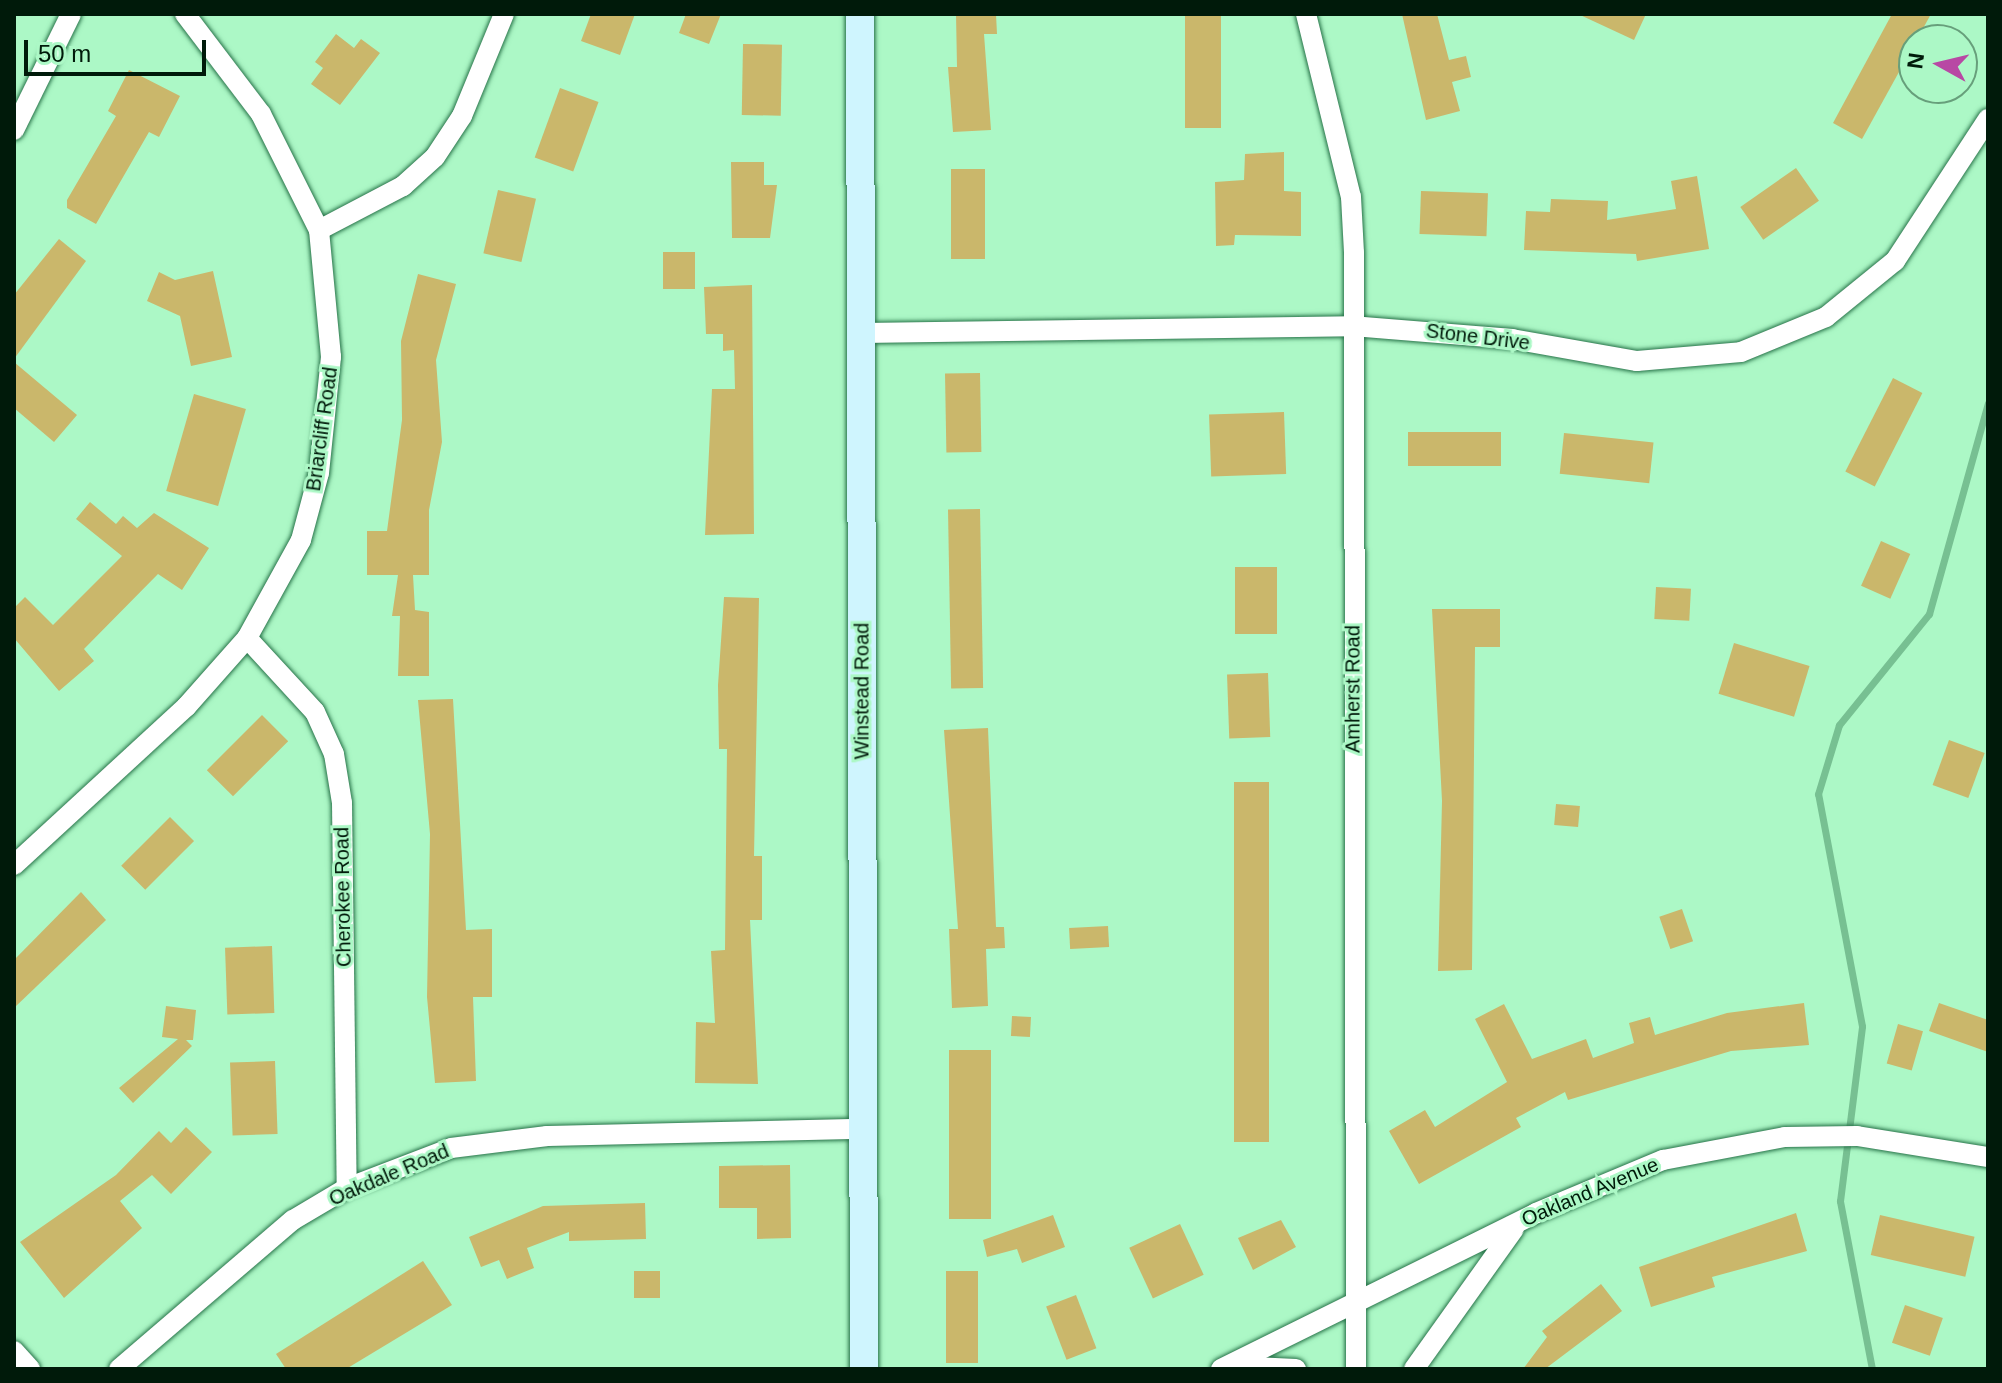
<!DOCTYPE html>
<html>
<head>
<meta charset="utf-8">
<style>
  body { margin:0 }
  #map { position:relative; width:2002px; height:1383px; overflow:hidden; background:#acf8c6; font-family:Helvetica,sans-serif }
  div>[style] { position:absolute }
  .stream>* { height:7px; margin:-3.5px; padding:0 3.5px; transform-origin:3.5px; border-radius:3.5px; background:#77c092 }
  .building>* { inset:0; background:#cab76b; transform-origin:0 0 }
  .roads { filter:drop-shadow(0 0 2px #277349) drop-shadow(0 0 2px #277349) }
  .street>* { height:20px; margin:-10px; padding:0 10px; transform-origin:10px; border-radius:10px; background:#fff }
  .secondary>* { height:28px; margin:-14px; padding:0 14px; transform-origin:14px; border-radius:14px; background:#cff5fe }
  span { translate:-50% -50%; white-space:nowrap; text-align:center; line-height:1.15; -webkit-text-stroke:6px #acf8c6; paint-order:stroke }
  .street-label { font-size:20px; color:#001a0a }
  .frame { position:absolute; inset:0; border:16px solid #001a0a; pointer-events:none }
  .north { position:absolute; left:1898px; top:24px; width:80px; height:80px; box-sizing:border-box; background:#acf8c6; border:2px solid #679f7b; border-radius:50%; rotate:278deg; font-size:22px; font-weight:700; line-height:32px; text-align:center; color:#001a0a }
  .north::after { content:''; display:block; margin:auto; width:28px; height:36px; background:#b848a4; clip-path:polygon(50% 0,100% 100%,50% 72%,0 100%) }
  .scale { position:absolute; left:24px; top:40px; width:182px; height:36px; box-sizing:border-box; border:4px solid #001a0a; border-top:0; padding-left:10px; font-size:24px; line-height:28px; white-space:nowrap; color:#001a0a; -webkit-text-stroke:6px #acf8c6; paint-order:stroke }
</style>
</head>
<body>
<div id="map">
  <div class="stream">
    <div style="left:1872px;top:1369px;width:171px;rotate:-100.8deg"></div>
    <div style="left:1840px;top:1201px;width:176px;rotate:-82.8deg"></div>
    <div style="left:1862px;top:1026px;width:236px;rotate:-100.7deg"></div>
    <div style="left:1818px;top:794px;width:72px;rotate:-73.1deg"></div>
    <div style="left:1839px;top:725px;width:143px;rotate:-51deg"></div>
    <div style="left:1929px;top:614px;width:219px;rotate:-74.4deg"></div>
  </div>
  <div class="building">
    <div style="clip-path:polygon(591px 14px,635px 14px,620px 55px,581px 41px)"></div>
    <div style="clip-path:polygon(686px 14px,721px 14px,709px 44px,679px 33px)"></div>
    <div style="clip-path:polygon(956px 14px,996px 14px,997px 34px,984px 34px,991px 130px,953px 132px,948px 67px,957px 67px)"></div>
    <div style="left:1185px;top:14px;width:36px;height:114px"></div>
    <div style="clip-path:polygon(1402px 14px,1437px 14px,1449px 60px,1466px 56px,1471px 77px,1452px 82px,1460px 111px,1426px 120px)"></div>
    <div style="clip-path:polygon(1578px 14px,1646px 14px,1634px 40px)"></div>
    <div style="clip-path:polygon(1892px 14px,1931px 14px,1862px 139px,1833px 123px)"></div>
    <div style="clip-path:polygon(336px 34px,354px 48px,361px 39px,380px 53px,340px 105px,311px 84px,323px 68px,315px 62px)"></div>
    <div style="left:743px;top:44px;width:39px;height:71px;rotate:1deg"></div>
    <div style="clip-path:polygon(129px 70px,180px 96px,159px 137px,149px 132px,96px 224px,67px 208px,67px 200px,116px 116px,108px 111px)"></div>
    <div style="left:560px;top:88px;width:41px;height:74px;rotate:20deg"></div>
    <div style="clip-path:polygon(1284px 152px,1284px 191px,1301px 192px,1301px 236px,1235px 235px,1234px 245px,1216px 246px,1215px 182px,1244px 180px,1245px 154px)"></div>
    <div style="clip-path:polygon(731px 162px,764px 162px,764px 185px,777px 185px,770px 238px,732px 238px)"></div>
    <div style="left:1796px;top:168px;width:40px;height:68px;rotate:55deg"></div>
    <div style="left:951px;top:169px;width:34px;height:90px"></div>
    <div style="clip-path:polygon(1697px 176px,1709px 249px,1637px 261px,1636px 254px,1524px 250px,1526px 211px,1550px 212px,1551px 199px,1608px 201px,1607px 220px,1676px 209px,1671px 181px)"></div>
    <div style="left:498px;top:190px;width:39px;height:65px;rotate:13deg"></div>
    <div style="left:1421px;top:191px;width:67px;height:43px;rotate:2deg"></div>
    <div style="clip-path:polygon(59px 239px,86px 261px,14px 359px,14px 295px)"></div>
    <div style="left:695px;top:252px;width:37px;height:32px;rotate:90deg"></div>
    <div style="clip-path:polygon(213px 271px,232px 357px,191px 366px,180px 316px,147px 301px,159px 272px,175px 280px)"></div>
    <div style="clip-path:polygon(418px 274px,456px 284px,436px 360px,442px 442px,429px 510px,429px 575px,413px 575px,415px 610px,429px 612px,429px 676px,398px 676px,400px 616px,392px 616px,398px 575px,367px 575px,367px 531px,387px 531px,402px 420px,401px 341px)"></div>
    <div style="clip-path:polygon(752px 285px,754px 534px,705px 535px,712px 389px,735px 389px,734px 350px,723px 351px,723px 334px,706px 334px,704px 287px)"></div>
    <div style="clip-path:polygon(14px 362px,77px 415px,54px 442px,14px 408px)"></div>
    <div style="left:980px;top:373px;width:79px;height:35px;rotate:89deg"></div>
    <div style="left:1893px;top:378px;width:33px;height:105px;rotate:27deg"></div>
    <div style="left:194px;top:394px;width:54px;height:101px;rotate:16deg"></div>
    <div style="left:1284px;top:412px;width:62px;height:75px;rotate:88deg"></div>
    <div style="left:1408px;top:432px;width:93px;height:34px"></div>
    <div style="left:1564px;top:433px;width:90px;height:41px;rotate:6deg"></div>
    <div style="clip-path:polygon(90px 502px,116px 524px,123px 516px,137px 528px,154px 513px,209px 548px,182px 590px,158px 574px,84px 649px,94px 661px,59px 691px,14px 638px,14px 608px,25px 597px,53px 625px,122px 556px,76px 519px)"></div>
    <div style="left:980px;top:509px;width:179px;height:32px;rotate:89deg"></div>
    <div style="left:1881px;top:541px;width:32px;height:49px;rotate:24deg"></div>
    <div style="left:1235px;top:567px;width:42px;height:67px"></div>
    <div style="left:1656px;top:587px;width:35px;height:32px;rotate:3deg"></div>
    <div style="clip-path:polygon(724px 597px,759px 598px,754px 856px,762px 856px,762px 920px,750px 920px,758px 1084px,695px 1083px,696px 1022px,715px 1023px,711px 951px,725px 950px,727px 749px,719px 749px,718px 685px)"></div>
    <div style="clip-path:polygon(1432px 609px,1500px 609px,1500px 647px,1475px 647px,1472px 970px,1438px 971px,1442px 801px)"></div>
    <div style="left:1734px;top:643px;width:79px;height:53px;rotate:17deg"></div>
    <div style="left:1268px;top:673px;width:64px;height:41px;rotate:88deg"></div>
    <div style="clip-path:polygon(453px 699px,466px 930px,492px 929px,492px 997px,473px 997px,476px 1081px,435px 1083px,427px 997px,430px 834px,418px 700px)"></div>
    <div style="left:262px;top:715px;width:37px;height:78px;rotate:45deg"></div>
    <div style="clip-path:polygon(988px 728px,996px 927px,1004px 927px,1005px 948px,986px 949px,988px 1006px,952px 1008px,949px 929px,958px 929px,944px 730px)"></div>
    <div style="left:1949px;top:740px;width:38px;height:48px;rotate:20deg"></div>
    <div style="left:1234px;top:782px;width:35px;height:360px"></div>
    <div style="left:1556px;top:804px;width:24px;height:21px;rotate:5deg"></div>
    <div style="left:170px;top:817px;width:34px;height:69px;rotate:45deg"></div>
    <div style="clip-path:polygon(81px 892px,106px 920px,14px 1008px,14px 960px)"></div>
    <div style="left:1682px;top:909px;width:34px;height:24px;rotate:71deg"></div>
    <div style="left:1108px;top:926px;width:21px;height:39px;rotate:87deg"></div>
    <div style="left:272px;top:946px;width:67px;height:47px;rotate:88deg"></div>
    <div style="clip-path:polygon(1804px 1003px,1809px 1045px,1731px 1051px,1568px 1100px,1565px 1092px,1516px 1118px,1521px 1127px,1419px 1184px,1389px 1131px,1425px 1110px,1435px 1127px,1507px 1082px,1475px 1019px,1504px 1004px,1532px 1059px,1586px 1039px,1593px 1058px,1634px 1043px,1629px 1023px,1650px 1017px,1655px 1035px,1727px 1013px)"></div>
    <div style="clip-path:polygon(1939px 1003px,1988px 1020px,1988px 1052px,1929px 1031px)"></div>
    <div style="clip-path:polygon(166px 1006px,196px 1010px,193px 1040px,186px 1040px,192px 1046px,133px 1103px,119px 1088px,178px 1039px,162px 1037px)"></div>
    <div style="left:1012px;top:1016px;width:19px;height:20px;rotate:3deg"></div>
    <div style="left:1898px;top:1024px;width:26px;height:41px;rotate:16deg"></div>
    <div style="left:991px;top:1050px;width:169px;height:42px;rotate:90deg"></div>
    <div style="left:275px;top:1061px;width:73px;height:45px;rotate:88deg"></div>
    <div style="clip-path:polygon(186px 1127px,212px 1152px,171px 1194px,152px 1175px,120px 1201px,142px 1228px,64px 1298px,20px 1242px,116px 1175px,159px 1131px,171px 1143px)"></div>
    <div style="clip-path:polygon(790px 1165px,791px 1238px,757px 1239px,757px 1208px,719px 1208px,719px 1166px)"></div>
    <div style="clip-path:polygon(645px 1203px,646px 1239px,569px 1241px,569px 1232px,527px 1248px,534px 1268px,507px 1279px,499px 1260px,481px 1267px,469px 1237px,543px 1206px)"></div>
    <div style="clip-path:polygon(1796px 1213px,1807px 1251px,1712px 1277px,1715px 1287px,1651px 1307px,1639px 1267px)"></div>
    <div style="clip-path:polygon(1053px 1215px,1065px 1247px,1022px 1263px,1017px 1249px,987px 1257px,983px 1240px)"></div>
    <div style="left:1880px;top:1215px;width:97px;height:41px;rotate:13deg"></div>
    <div style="clip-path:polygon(1281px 1220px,1296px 1247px,1253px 1270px,1238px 1238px)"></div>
    <div style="left:1180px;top:1224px;width:56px;height:56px;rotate:65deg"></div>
    <div style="clip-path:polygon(423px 1261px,452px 1305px,346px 1369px,286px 1369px,276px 1354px)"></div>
    <div style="left:634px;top:1271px;width:26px;height:27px"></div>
    <div style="left:946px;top:1271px;width:32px;height:92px"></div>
    <div style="clip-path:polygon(1601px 1284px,1622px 1311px,1545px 1369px,1523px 1369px,1547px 1337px,1542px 1331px)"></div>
    <div style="left:1076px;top:1295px;width:57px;height:32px;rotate:69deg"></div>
    <div style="left:1905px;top:1305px;width:40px;height:40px;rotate:19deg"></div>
  </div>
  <div class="roads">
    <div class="street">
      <div style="left:1306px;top:14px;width:188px;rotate:76.2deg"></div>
      <div style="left:1351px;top:197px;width:56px;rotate:86.9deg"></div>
      <div style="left:1354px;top:253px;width:1116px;rotate:89.9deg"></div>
      <div style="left:14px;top:130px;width:129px;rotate:-63.8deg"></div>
      <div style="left:319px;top:230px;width:95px;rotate:-27.6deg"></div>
      <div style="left:403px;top:186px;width:43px;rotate:-42.2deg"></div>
      <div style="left:435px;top:157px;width:49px;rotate:-56.6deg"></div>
      <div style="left:462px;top:116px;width:110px;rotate:-67.6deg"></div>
      <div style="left:862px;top:333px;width:490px;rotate:-0.8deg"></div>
      <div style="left:1352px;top:326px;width:161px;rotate:4.6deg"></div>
      <div style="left:1512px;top:339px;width:127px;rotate:10deg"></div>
      <div style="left:1637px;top:361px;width:104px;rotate:-4.9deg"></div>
      <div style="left:1741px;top:352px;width:92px;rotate:-22.4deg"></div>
      <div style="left:1826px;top:317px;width:89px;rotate:-39.1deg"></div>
      <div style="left:1895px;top:261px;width:170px;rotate:-56.8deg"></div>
      <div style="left:247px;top:638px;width:100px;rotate:47.4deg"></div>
      <div style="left:315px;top:712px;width:46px;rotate:65.7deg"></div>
      <div style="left:334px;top:754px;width:50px;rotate:80.7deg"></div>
      <div style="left:342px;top:803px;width:385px;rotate:89.3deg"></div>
      <div style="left:14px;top:865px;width:234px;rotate:-42.6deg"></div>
      <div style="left:186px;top:707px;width:92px;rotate:-48.5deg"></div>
      <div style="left:247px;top:638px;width:112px;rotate:-61.1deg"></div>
      <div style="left:301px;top:540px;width:69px;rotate:-75deg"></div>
      <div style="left:319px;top:473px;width:117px;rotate:-84.1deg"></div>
      <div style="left:331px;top:357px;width:128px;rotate:-95.4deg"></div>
      <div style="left:319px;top:230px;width:130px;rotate:-116.6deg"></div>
      <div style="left:261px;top:114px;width:126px;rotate:-127.2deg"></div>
      <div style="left:14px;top:1351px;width:24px;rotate:48deg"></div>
      <div style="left:1232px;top:1366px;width:64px;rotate:2.7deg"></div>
      <div style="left:119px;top:1369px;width:229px;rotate:-40.6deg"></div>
      <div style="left:293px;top:1220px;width:63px;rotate:-30.7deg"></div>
      <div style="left:347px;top:1188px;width:111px;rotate:-21deg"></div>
      <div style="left:451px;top:1148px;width:97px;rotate:-7.1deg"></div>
      <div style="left:547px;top:1136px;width:316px;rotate:-1.3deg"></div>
      <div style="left:1221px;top:1369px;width:352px;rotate:-26.3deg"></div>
      <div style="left:1536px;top:1213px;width:138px;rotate:-22.7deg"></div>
      <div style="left:1663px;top:1160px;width:124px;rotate:-10.7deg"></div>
      <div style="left:1785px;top:1137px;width:72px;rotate:-0.8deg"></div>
      <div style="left:1857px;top:1136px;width:133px;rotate:9.1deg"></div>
      <div style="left:1414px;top:1369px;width:172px;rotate:-54.5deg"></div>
    </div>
    <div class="secondary">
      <div style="left:860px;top:14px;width:1355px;rotate:89.83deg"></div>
    </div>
  </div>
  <div class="street-label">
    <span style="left:1478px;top:337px;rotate:7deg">Stone Drive</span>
    <span style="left:322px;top:429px;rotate:-82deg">Briarcliff Road</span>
    <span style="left:1353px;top:689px;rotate:-90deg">Amherst Road</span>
    <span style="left:862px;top:691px;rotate:-90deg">Winstead Road</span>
    <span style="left:343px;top:897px;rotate:-91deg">Cherokee Road</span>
    <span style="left:389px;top:1175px;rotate:-23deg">Oakdale Road</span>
    <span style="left:1590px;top:1192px;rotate:-23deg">Oakland Avenue</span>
  </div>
  <div class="frame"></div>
  <div class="north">N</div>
  <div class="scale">50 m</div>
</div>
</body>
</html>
